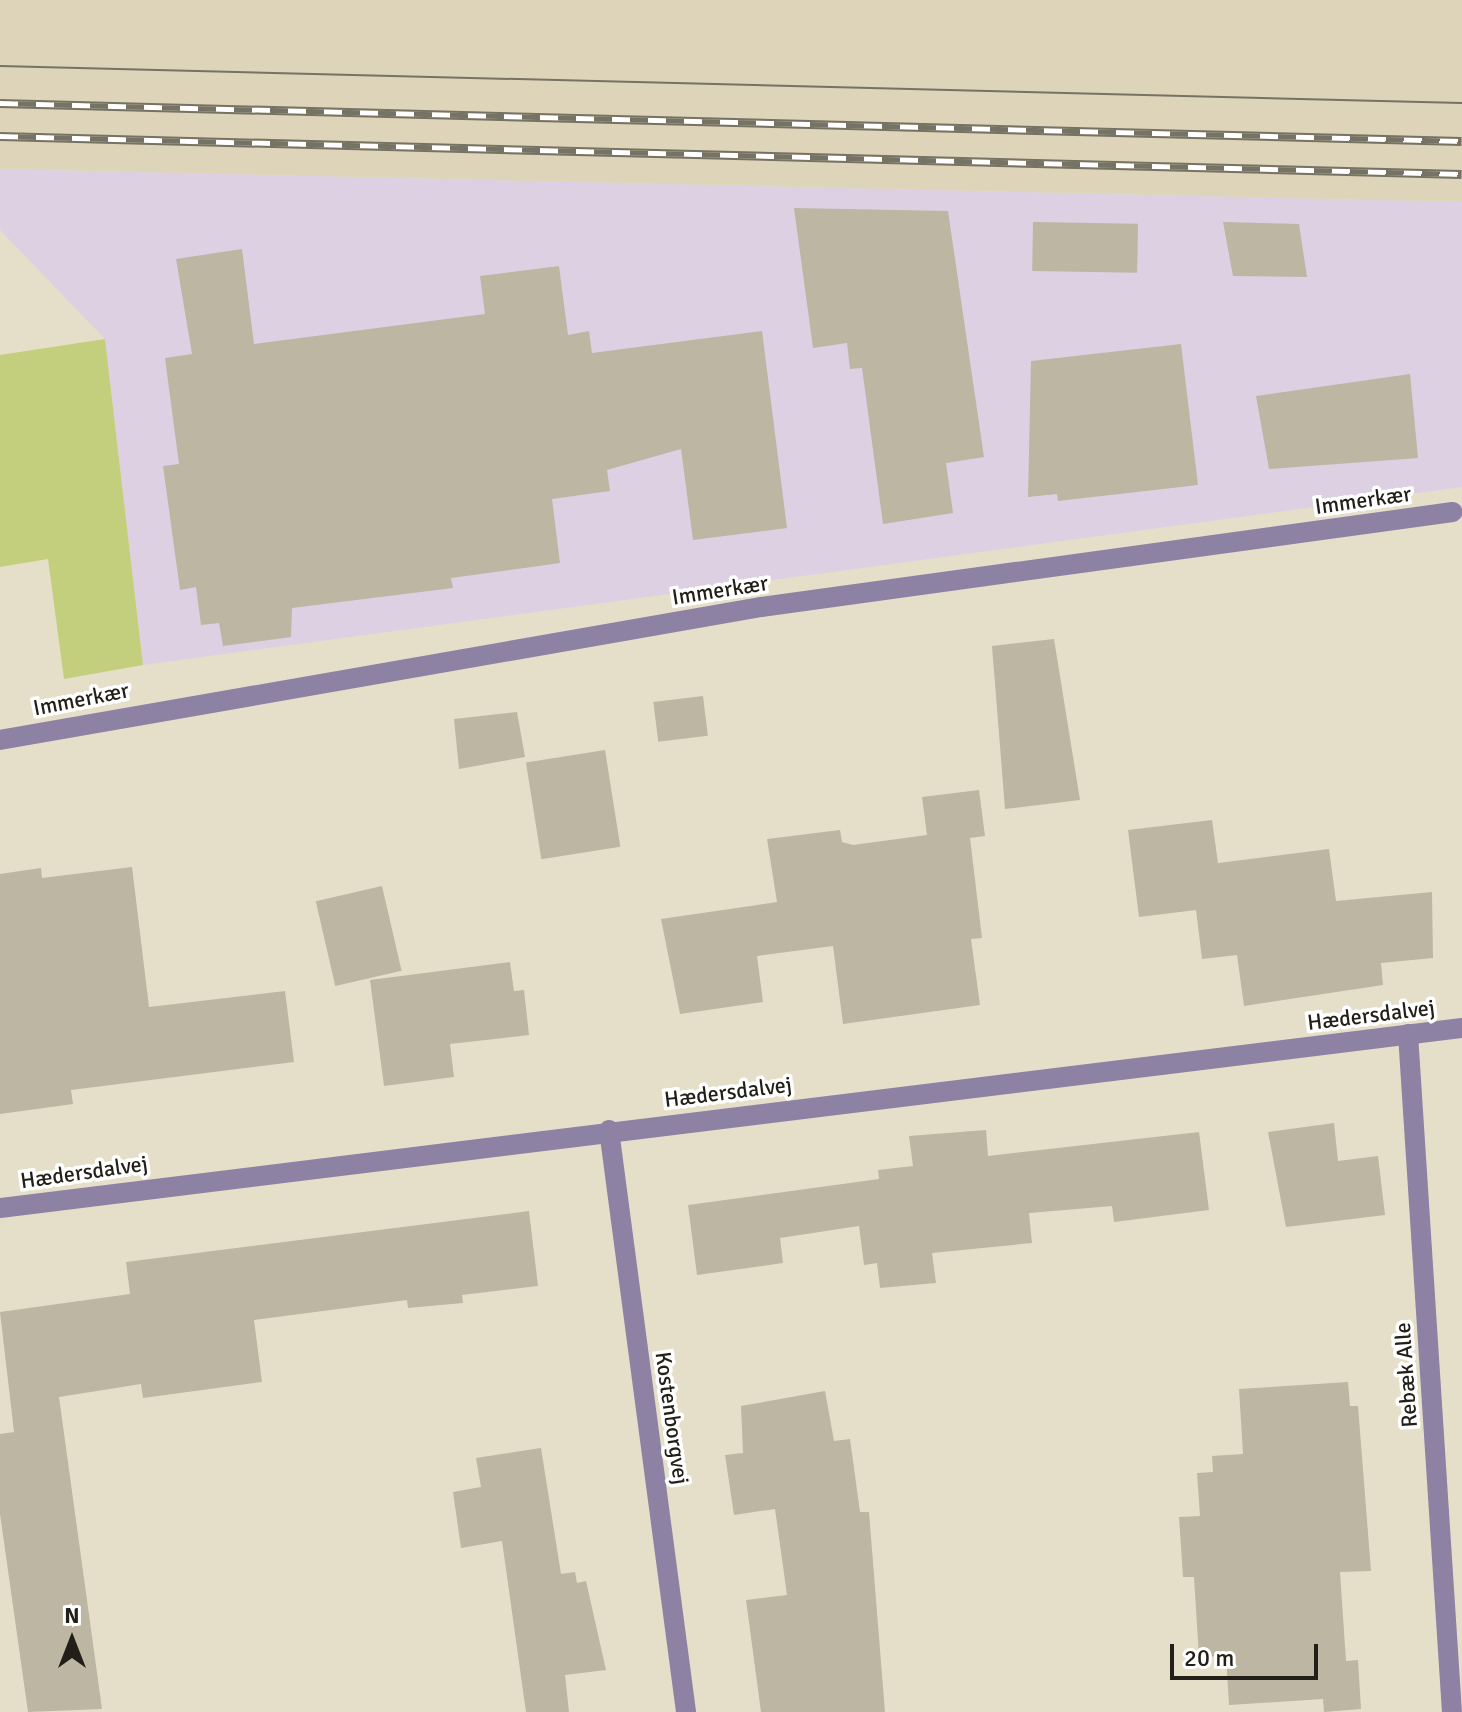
<!DOCTYPE html>
<html>
<head>
<meta charset="utf-8">
<style>
  body { margin:0 }
  #map { position:relative; width:1462px; height:1712px; overflow:hidden; background:#e5dfca; font-family:Signika,sans-serif }
  div>[style] { position:absolute }
  .built>* { inset:0; background:#ddd4b9 }
  .industrial>* { inset:0; background:#ddd0e3 }
  .green>* { inset:0; background:#c3cf7d }
  .building>* { inset:0; background:#bdb6a2; transform-origin:0 0 }
  .minor>* { height:20px; margin:-10px; padding:0 10px; transform-origin:10px; border-radius:10px; background:#8d82a4 }
  .tram>* { height:2px; margin:-1px; padding:0 1px; transform-origin:1px; border-radius:1px; background:#767264 }
  .rail>* { height:9px; margin-top:-4.5px; transform-origin:0; background:repeating-linear-gradient(90deg,#fff 0 18px,#767264 0 36px); box-sizing:border-box; border-block:2px solid #767264 }
  span { translate:-50% -50%; white-space:nowrap; text-align:center; line-height:1.15; -webkit-text-stroke:7px #fff; paint-order:stroke }
  .street-label { font-size:22px; color:#211f17 }
  .north { position:absolute; left:32px; top:1600px; width:80px; height:80px; -webkit-text-stroke:6px #fff; paint-order:stroke; rotate:0deg; font-size:22px; font-weight:700; line-height:32px; text-align:center; color:#211f17 }
  .north::after { content:''; display:block; margin:auto; width:28px; height:36px; background:#211f17; clip-path:polygon(50% 0,100% 100%,50% 72%,0 100%) }
  .scale { position:absolute; left:1170px; top:1644px; width:148px; height:36px; box-sizing:border-box; border:4px solid #211f17; border-top:0; padding-left:10px; font-size:24px; line-height:28px; white-space:nowrap; color:#211f17; -webkit-text-stroke:6px #fff; paint-order:stroke }
</style>
</head>
<body>
<div id="map">
  <div class="built">
    <div style="clip-path:polygon(0 0,1462px 0,1462px 202px,0 169px)"></div>
  </div>
  <div class="industrial">
    <div style="clip-path:polygon(0 169px,1462px 202px,1462px 487px,143px 665px,105px 339px,0 230px)"></div>
  </div>
  <div class="green">
    <div style="clip-path:polygon(105px 339px,143px 665px,64px 679px,48px 559px,0 567px,0 355px)"></div>
  </div>
  <div class="building">
    <div style="clip-path:polygon(794px 208px,948px 211px,984px 457px,946px 463px,953px 513px,883px 524px,862px 368px,850px 369px,847px 343px,813px 348px)"></div>
    <div style="left:1033px;top:222px;width:105px;height:49px;rotate:1deg"></div>
    <div style="clip-path:polygon(1223px 222px,1299px 224px,1307px 277px,1233px 276px)"></div>
    <div style="clip-path:polygon(242px 249px,254px 344px,485px 314px,480px 276px,559px 266px,568px 335px,589px 331px,592px 353px,762px 331px,787px 528px,693px 540px,681px 449px,607px 470px,610px 491px,552px 499px,560px 563px,451px 578px,453px 588px,292px 608px,291px 637px,223px 646px,219px 623px,201px 625px,196px 587px,180px 590px,163px 466px,179px 464px,165px 358px,192px 354px,176px 259px)"></div>
    <div style="clip-path:polygon(1181px 344px,1198px 485px,1058px 501px,1057px 494px,1028px 497px,1031px 361px)"></div>
    <div style="clip-path:polygon(1410px 374px,1418px 458px,1269px 469px,1256px 396px)"></div>
    <div style="clip-path:polygon(1054px 639px,1080px 800px,1005px 809px,992px 646px)"></div>
    <div style="left:703px;top:696px;width:40px;height:50px;rotate:83deg"></div>
    <div style="clip-path:polygon(517px 712px,525px 757px,459px 769px,454px 719px)"></div>
    <div style="left:605px;top:750px;width:98px;height:80px;rotate:81deg"></div>
    <div style="clip-path:polygon(979px 790px,985px 836px,970px 838px,982px 938px,971px 939px,980px 1005px,843px 1024px,833px 946px,757px 956px,763px 1002px,680px 1014px,661px 919px,777px 902px,767px 839px,840px 830px,842px 842px,853px 845px,927px 835px,922px 797px)"></div>
    <div style="clip-path:polygon(1212px 820px,1218px 863px,1329px 849px,1336px 901px,1432px 892px,1433px 958px,1381px 963px,1383px 985px,1244px 1006px,1237px 955px,1202px 959px,1196px 910px,1139px 917px,1128px 830px)"></div>
    <div style="clip-path:polygon(132px 867px,149px 1007px,285px 991px,294px 1062px,71px 1090px,73px 1104px,0 1114px,0 874px,41px 868px,42px 878px)"></div>
    <div style="left:382px;top:886px;width:87px;height:68px;rotate:77deg"></div>
    <div style="clip-path:polygon(510px 962px,514px 991px,524px 990px,529px 1035px,450px 1044px,454px 1077px,384px 1086px,370px 980px)"></div>
    <div style="clip-path:polygon(1334px 1123px,1338px 1161px,1378px 1156px,1385px 1215px,1286px 1227px,1268px 1132px)"></div>
    <div style="clip-path:polygon(986px 1130px,988px 1156px,1199px 1132px,1209px 1210px,1114px 1222px,1112px 1206px,1029px 1213px,1032px 1243px,932px 1253px,936px 1283px,880px 1288px,877px 1263px,864px 1265px,859px 1226px,780px 1238px,783px 1263px,697px 1275px,688px 1205px,879px 1179px,878px 1170px,913px 1166px,909px 1136px)"></div>
    <div style="clip-path:polygon(529px 1211px,538px 1286px,462px 1295px,463px 1303px,408px 1308px,407px 1300px,254px 1320px,262px 1382px,143px 1398px,141px 1384px,59px 1397px,102px 1709px,28px 1712px,0 1514px,0 1434px,14px 1432px,0 1312px,130px 1294px,126px 1262px)"></div>
    <div style="clip-path:polygon(1348px 1382px,1350px 1406px,1358px 1406px,1371px 1571px,1340px 1572px,1346px 1661px,1358px 1660px,1361px 1709px,1324px 1712px,1323px 1699px,1229px 1705px,1226px 1656px,1199px 1657px,1194px 1577px,1183px 1577px,1179px 1517px,1200px 1516px,1197px 1473px,1213px 1472px,1212px 1456px,1243px 1454px,1239px 1389px)"></div>
    <div style="clip-path:polygon(825px 1391px,834px 1441px,850px 1439px,860px 1512px,869px 1512px,885px 1712px,761px 1712px,746px 1600px,787px 1595px,775px 1509px,734px 1515px,725px 1455px,743px 1453px,741px 1406px)"></div>
    <div style="clip-path:polygon(541px 1448px,561px 1574px,575px 1572px,577px 1583px,586px 1581px,606px 1670px,565px 1675px,569px 1712px,526px 1712px,502px 1541px,461px 1548px,453px 1492px,481px 1487px,476px 1458px)"></div>
  </div>
  <div class="minor">
    <div style="left:0;top:740px;width:773px;rotate:-9.91deg"></div>
    <div style="left:761px;top:607px;width:698px;rotate:-7.82deg"></div>
    <div style="left:1408px;top:1034px;width:679px;rotate:86.29deg"></div>
    <div style="left:609px;top:1130px;width:587px;rotate:82.46deg"></div>
    <div style="left:0;top:1208px;width:1473px;rotate:-7.02deg"></div>
  </div>
  <div class="tram">
    <div style="left:0;top:66px;width:1462px;rotate:1.45deg"></div>
  </div>
  <div class="rail">
    <div style="left:0;top:103px;width:1462px;rotate:1.49deg"></div>
    <div style="left:0;top:136px;width:1462px;rotate:1.49deg"></div>
  </div>
  <div class="street-label">
    <span style="left:1363px;top:500px;rotate:-8deg">Immerkær</span>
    <span style="left:720px;top:590px;rotate:-9deg">Immerkær</span>
    <span style="left:81px;top:699px;rotate:-11deg">Immerkær</span>
    <span style="left:1371px;top:1015px;rotate:-7deg">Hædersdalvej</span>
    <span style="left:728px;top:1092px;rotate:-7deg">Hædersdalvej</span>
    <span style="left:84px;top:1172px;rotate:-8deg">Hædersdalvej</span>
    <span style="left:1406px;top:1375px;rotate:-94deg">Rebæk Alle</span>
    <span style="left:672px;top:1418px;rotate:82deg">Kostenborgvej</span>
  </div>
  <div class="north">N</div>
  <div class="scale">20 m</div>
</div>
</body>
</html>
